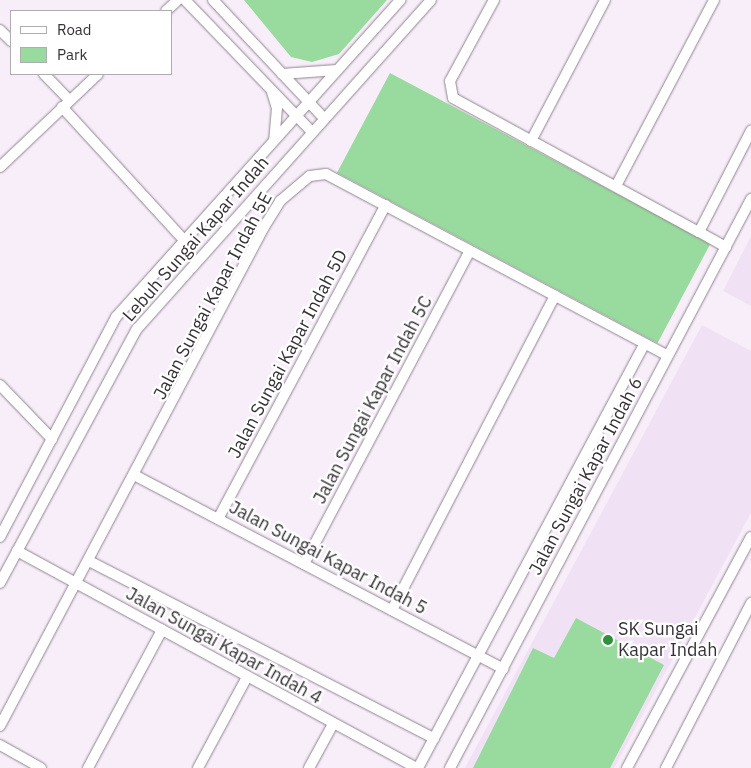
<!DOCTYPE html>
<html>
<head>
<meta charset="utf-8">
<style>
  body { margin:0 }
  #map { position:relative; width:751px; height:768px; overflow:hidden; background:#f8eefa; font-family:"IBM Plex Sans",sans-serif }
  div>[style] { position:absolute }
  .built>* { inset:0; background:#f1e1f4 }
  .green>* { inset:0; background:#99da9e; transform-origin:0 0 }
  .roads { filter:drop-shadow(0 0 1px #8f8590) drop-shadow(0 0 1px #8f8590) }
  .minor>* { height:10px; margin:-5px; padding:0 5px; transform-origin:5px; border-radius:5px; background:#fff }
  .dots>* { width:14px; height:14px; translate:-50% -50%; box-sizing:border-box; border:2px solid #fff; border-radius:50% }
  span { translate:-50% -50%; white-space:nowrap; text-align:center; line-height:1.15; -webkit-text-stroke:4.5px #fff; paint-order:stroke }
  .street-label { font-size:18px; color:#353136 }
  .poi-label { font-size:18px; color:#353136 }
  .left { translate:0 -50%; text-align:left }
  .legend { position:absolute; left:10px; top:10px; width:162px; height:65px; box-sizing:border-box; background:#fff; border:1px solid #aeadaf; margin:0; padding:6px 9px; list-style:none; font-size:15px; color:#353136 }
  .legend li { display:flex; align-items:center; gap:10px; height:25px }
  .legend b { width:25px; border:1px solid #aeadaf }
</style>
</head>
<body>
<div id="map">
  <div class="built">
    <div style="clip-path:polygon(750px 238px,751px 238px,751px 306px,723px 291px)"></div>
    <div style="clip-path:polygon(702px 325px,751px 351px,751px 513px,614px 768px,465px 768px)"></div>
  </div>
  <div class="green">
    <div style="clip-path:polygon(244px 0,387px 0,339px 54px,312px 62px,291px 57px)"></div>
    <div style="left:390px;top:73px;width:363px;height:113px;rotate:28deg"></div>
    <div style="clip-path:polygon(576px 618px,664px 665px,610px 768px,473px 768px,533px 648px,554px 658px)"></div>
  </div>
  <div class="roads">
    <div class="minor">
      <div style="left:185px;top:0;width:183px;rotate:46.1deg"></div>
      <div style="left:213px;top:0;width:162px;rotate:46.8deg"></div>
      <div style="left:494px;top:0;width:92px;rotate:118.5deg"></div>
      <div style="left:450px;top:81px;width:17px;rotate:80deg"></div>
      <div style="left:453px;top:98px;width:280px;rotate:28.6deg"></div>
      <div style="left:699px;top:232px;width:114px;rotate:-62.8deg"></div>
      <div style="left:166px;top:11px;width:16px;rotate:-43deg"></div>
      <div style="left:0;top:30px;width:16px;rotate:45deg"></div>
      <div style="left:44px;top:74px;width:36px;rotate:46deg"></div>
      <div style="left:282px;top:74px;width:55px;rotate:-4.2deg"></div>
      <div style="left:272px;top:92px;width:17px;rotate:73deg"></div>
      <div style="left:277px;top:108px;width:32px;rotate:95deg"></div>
      <div style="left:62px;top:107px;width:180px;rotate:47.5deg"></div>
      <div style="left:531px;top:141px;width:159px;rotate:-62.3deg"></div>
      <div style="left:0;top:167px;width:135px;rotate:-43.5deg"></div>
      <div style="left:616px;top:186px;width:210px;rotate:-62.2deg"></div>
      <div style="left:699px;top:232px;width:31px;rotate:29deg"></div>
      <div style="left:0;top:385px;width:75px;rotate:46.1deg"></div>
      <div style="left:136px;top:476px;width:415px;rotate:27.7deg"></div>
      <div style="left:218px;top:519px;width:356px;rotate:-61.9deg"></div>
      <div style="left:0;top:537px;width:249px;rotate:-62.2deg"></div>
      <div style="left:116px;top:317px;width:426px;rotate:-48.1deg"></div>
      <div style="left:17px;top:551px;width:455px;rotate:28.5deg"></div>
      <div style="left:89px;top:561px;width:388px;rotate:27.2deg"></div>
      <div style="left:304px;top:564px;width:354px;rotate:-62.1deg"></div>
      <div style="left:0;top:583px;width:289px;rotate:-61.7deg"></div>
      <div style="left:137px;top:329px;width:441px;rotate:-48.2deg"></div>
      <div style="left:392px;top:610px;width:354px;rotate:-62.6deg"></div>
      <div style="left:0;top:726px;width:565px;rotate:-62.12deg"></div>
      <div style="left:264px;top:227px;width:31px;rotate:-58deg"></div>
      <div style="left:280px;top:201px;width:39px;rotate:-40deg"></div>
      <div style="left:310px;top:176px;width:16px;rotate:-7deg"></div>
      <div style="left:326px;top:174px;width:387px;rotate:28deg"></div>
      <div style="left:0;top:745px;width:47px;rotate:29.3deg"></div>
      <div style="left:88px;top:768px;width:157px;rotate:-61.8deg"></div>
      <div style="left:198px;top:768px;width:103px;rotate:-61.7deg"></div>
      <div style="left:309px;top:768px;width:50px;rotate:-61.4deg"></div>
      <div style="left:418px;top:768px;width:480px;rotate:-61.9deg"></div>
      <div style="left:450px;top:768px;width:644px;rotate:-62.12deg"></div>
      <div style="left:627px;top:768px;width:262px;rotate:-61.8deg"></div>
      <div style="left:666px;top:768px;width:186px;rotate:-62.7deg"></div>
    </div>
  </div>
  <div class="dots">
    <div style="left:608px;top:640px;background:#318f41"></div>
  </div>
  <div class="street-label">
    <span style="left:196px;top:239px;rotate:-49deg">Lebuh Sungai Kapar Indah</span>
    <span style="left:213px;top:296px;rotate:-62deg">Jalan Sungai Kapar Indah 5E</span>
    <span style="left:288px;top:354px;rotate:-62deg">Jalan Sungai Kapar Indah 5D</span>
    <span style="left:373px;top:400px;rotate:-62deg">Jalan Sungai Kapar Indah 5C</span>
    <span style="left:586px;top:476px;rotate:-62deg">Jalan Sungai Kapar Indah 6</span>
    <span style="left:328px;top:558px;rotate:28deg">Jalan Sungai Kapar Indah 5</span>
    <span style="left:224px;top:646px;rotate:29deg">Jalan Sungai Kapar Indah 4</span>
  </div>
  <div class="poi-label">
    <span class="left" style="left:618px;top:640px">SK Sungai<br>Kapar Indah</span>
  </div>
  <ul class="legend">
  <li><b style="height:6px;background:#fff"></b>Road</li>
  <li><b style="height:14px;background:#99da9e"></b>Park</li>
  </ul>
</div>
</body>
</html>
